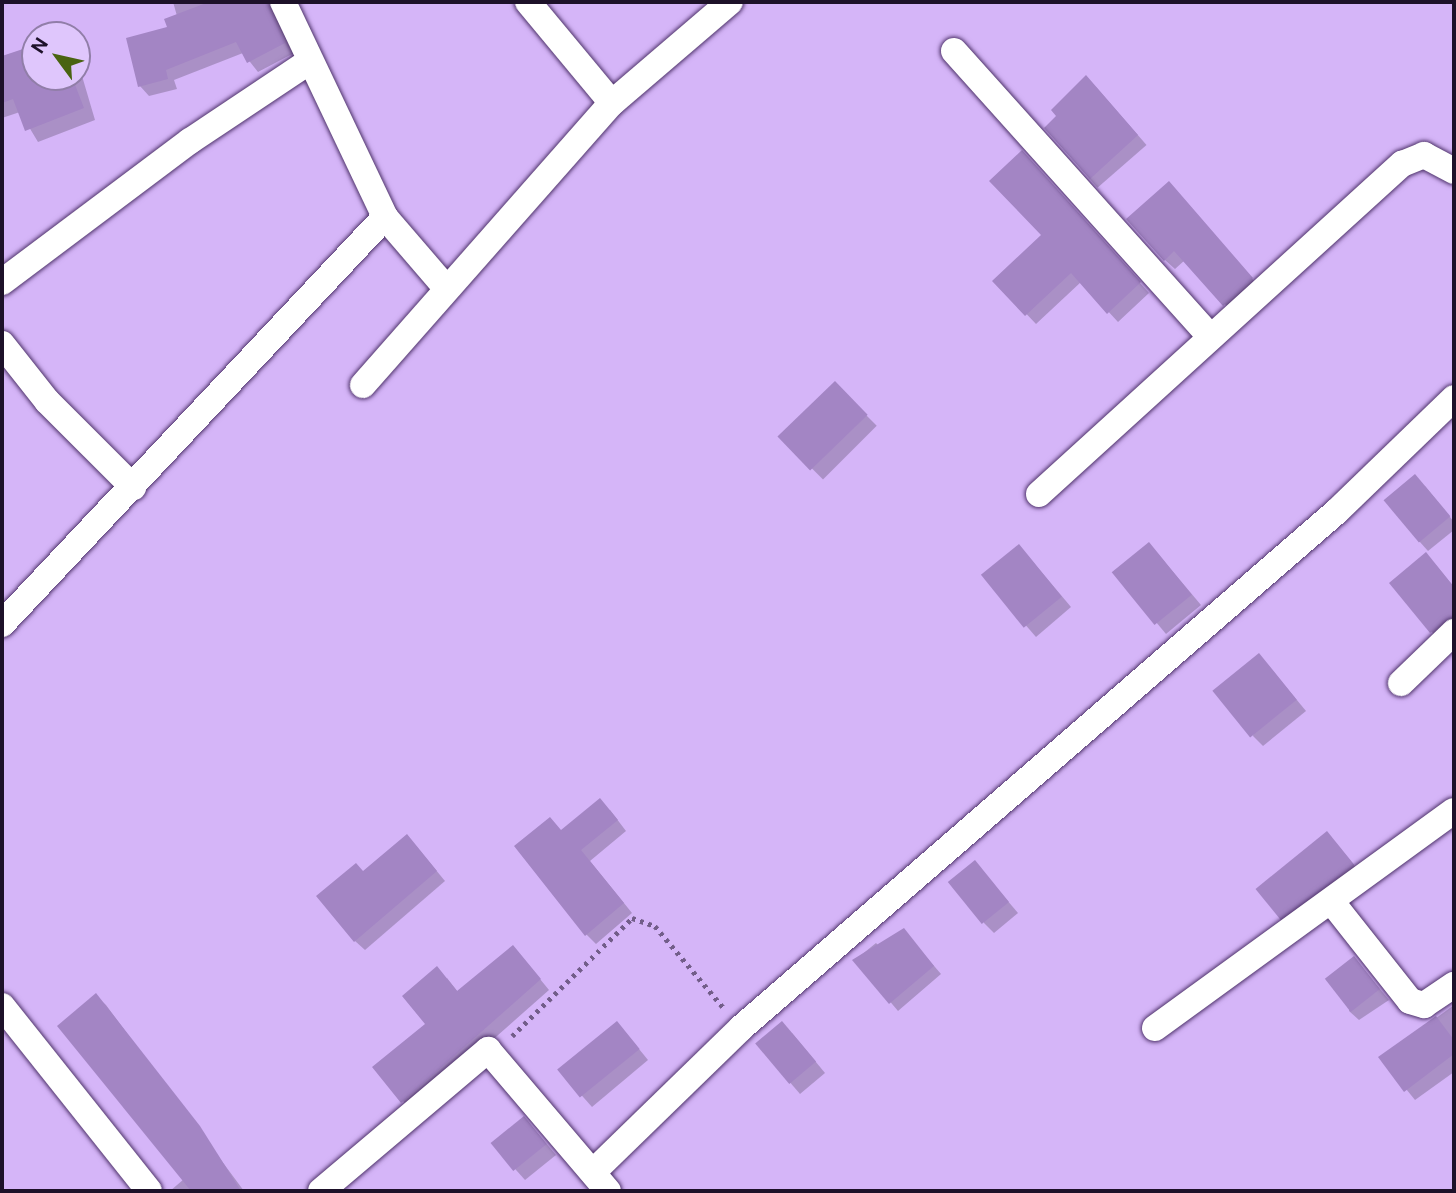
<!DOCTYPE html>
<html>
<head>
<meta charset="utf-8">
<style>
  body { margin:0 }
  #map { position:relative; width:1456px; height:1193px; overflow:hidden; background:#d5b5f8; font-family:"DM Sans",sans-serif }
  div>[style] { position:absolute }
  .shadow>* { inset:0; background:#0003; transform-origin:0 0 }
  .building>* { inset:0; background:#a385c4; transform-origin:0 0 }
  .path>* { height:4.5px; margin-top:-2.25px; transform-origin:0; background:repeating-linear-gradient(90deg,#725d89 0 3.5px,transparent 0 8.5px) }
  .roads { filter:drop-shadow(0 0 2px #4f336b) drop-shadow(0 0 2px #4f336b) }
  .minor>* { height:26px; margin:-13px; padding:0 13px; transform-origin:13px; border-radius:13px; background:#fff }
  span { translate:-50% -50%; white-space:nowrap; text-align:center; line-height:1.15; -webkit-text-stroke:6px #dfc6fc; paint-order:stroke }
  .frame { position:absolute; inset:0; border:4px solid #1d1129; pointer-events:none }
  .north { position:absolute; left:21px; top:21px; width:70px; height:70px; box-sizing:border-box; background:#dfc6fc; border:2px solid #917ea8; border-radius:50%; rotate:303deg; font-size:19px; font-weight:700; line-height:28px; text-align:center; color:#1d1129 }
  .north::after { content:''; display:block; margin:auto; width:24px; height:32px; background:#4a6311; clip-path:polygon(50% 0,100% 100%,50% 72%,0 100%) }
</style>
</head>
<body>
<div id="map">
  <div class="shadow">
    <div style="clip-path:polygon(173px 2px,274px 2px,294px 53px,258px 72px,243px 53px,174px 80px,177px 89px,149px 96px,140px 86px,177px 16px)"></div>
    <div style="clip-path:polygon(35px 47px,35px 77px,77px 77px,77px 59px,95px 120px,38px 142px,20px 112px,2px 118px,2px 58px)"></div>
    <div style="left:1096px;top:87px;width:77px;height:65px;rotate:49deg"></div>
    <div style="clip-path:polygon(1031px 162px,1149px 293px,1118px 322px,1081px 282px,1036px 324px,995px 281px,1044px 235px)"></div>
    <div style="clip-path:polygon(1178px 193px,1261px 289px,1234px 314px,1185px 260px,1175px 269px,1165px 260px)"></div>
    <div style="left:835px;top:384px;width:59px;height:76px;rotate:45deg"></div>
    <div style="clip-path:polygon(1425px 486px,1454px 522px,1454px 530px,1428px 551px,1419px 541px)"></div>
    <div style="clip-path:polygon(1158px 554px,1201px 605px,1166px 634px,1115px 573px)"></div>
    <div style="clip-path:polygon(1028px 556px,1071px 607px,1036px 637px,983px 576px)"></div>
    <div style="clip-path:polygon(1436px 565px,1454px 587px,1454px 632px,1441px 642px,1432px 632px)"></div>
    <div style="clip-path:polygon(1268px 665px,1306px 711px,1263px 746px,1253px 736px)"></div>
    <div style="clip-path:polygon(610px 810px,626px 831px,590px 861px,632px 913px,596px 944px,586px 934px,562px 832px)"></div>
    <div style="clip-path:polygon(1336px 843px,1362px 875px,1290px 927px,1280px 918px)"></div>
    <div style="clip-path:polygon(416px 846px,445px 881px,365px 950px,355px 941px,364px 873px)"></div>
    <div style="clip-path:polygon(984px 873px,1018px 913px,994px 933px,984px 923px)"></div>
    <div style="clip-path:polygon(911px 939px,941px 974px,898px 1011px,855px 960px,876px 943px,882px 949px)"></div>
    <div style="clip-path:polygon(522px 957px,549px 990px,412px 1111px,403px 1101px,447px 978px,458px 992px)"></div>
    <div style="clip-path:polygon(1354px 958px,1389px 1000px,1359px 1020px,1349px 1011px)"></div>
    <div style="clip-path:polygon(96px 996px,106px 1005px,244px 1191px,170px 1191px,184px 1179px)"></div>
    <div style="clip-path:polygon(1454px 1005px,1454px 1072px,1415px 1100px,1381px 1058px)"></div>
    <div style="clip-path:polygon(626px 1033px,648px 1060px,592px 1107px,560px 1071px)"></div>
    <div style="clip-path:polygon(792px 1033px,825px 1073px,800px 1094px,757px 1044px)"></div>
    <div style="clip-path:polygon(533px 1128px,556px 1155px,525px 1180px,493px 1144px)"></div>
  </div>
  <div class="building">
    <div style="clip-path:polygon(209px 2px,267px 2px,285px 43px,247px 63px,236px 42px,166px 70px,168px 79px,138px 87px,126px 38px,167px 27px,164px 19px)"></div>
    <div style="clip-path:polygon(35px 45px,35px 77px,72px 77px,84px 108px,25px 131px,13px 99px,2px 103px,2px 56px)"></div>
    <div style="clip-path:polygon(1086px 75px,1138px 135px,1090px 179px,1044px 128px,1056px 116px,1051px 110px)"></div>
    <div style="clip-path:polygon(1022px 150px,1141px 282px,1107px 314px,1071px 273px,1025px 316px,992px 281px,1041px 235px,989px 181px)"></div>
    <div style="clip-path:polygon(1169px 181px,1253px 278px,1223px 306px,1174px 251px,1164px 261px,1126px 219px)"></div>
    <div style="left:835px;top:381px;width:47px;height:80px;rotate:46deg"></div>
    <div style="left:1415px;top:474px;width:55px;height:41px;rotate:50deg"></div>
    <div style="left:1149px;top:542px;width:68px;height:48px;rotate:51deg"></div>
    <div style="left:1019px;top:544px;width:68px;height:49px;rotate:51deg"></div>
    <div style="clip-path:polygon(1426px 552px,1454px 587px,1454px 616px,1430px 633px,1389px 583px)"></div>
    <div style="left:1259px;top:653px;width:60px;height:60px;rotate:51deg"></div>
    <div style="clip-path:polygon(600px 798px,618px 820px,581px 850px,624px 903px,585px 936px,514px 846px,550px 817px,561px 830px)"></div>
    <div style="left:1327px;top:831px;width:43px;height:92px;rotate:51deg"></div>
    <div style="clip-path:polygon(407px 834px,437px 871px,354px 942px,316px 896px,356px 863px,363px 871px)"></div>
    <div style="left:975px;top:860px;width:54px;height:35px;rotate:51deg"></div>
    <div style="clip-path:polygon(904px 928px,934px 966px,889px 1004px,852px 960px)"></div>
    <div style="clip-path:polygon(513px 945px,541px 979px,401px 1103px,372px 1067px,425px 1024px,402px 996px,437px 966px,457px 991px)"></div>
    <div style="left:1354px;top:956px;width:42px;height:37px;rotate:52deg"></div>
    <div style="clip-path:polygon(96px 993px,200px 1126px,241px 1191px,191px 1191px,57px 1026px)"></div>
    <div style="clip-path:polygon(1436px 1016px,1454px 1040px,1454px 1054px,1404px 1092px,1378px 1057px)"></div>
    <div style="left:617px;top:1021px;width:36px;height:77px;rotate:51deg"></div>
    <div style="left:782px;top:1021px;width:53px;height:35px;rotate:50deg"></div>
    <div style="left:524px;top:1116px;width:36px;height:43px;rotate:51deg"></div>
  </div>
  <div class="path">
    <div style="left:512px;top:1036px;width:168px;rotate:-44.5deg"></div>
    <div style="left:632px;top:918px;width:24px;rotate:19deg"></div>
    <div style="left:655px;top:926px;width:106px;rotate:50deg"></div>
  </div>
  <div class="roads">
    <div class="minor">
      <div style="left:283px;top:2px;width:238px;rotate:64.6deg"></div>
      <div style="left:385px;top:217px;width:94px;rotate:49.3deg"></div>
      <div style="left:528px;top:2px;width:131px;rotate:50.3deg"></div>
      <div style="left:954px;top:51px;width:383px;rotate:48.1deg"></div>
      <div style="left:2px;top:282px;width:235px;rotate:-36.9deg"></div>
      <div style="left:190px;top:141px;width:144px;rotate:-33.7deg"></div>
      <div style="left:2px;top:344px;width:73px;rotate:51.7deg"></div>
      <div style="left:47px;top:401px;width:122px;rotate:45deg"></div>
      <div style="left:363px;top:385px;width:376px;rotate:-48.6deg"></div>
      <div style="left:612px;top:103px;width:155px;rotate:-40.6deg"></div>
      <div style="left:1039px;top:494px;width:491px;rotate:-42.3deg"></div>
      <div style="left:1402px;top:164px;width:24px;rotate:-22deg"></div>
      <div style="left:1424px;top:155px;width:34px;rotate:28deg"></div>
      <div style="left:2px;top:624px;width:559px;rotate:-46.74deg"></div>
      <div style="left:1401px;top:683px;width:74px;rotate:-43.9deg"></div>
      <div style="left:1331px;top:901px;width:127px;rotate:51.7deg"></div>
      <div style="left:1410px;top:1001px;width:15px;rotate:16deg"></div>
      <div style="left:1424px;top:1005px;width:36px;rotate:-34deg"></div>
      <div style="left:2px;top:1006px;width:236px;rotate:51.5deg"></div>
      <div style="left:1155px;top:1028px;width:369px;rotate:-36deg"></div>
      <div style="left:593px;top:1172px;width:206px;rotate:-44.2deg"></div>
      <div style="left:741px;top:1028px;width:788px;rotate:-40.93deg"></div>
      <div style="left:1336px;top:512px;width:164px;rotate:-44deg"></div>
      <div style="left:321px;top:1191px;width:219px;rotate:-40.2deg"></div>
      <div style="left:488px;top:1050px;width:185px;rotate:49.6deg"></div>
    </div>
  </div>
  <div class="frame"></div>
  <div class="north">N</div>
</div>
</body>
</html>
